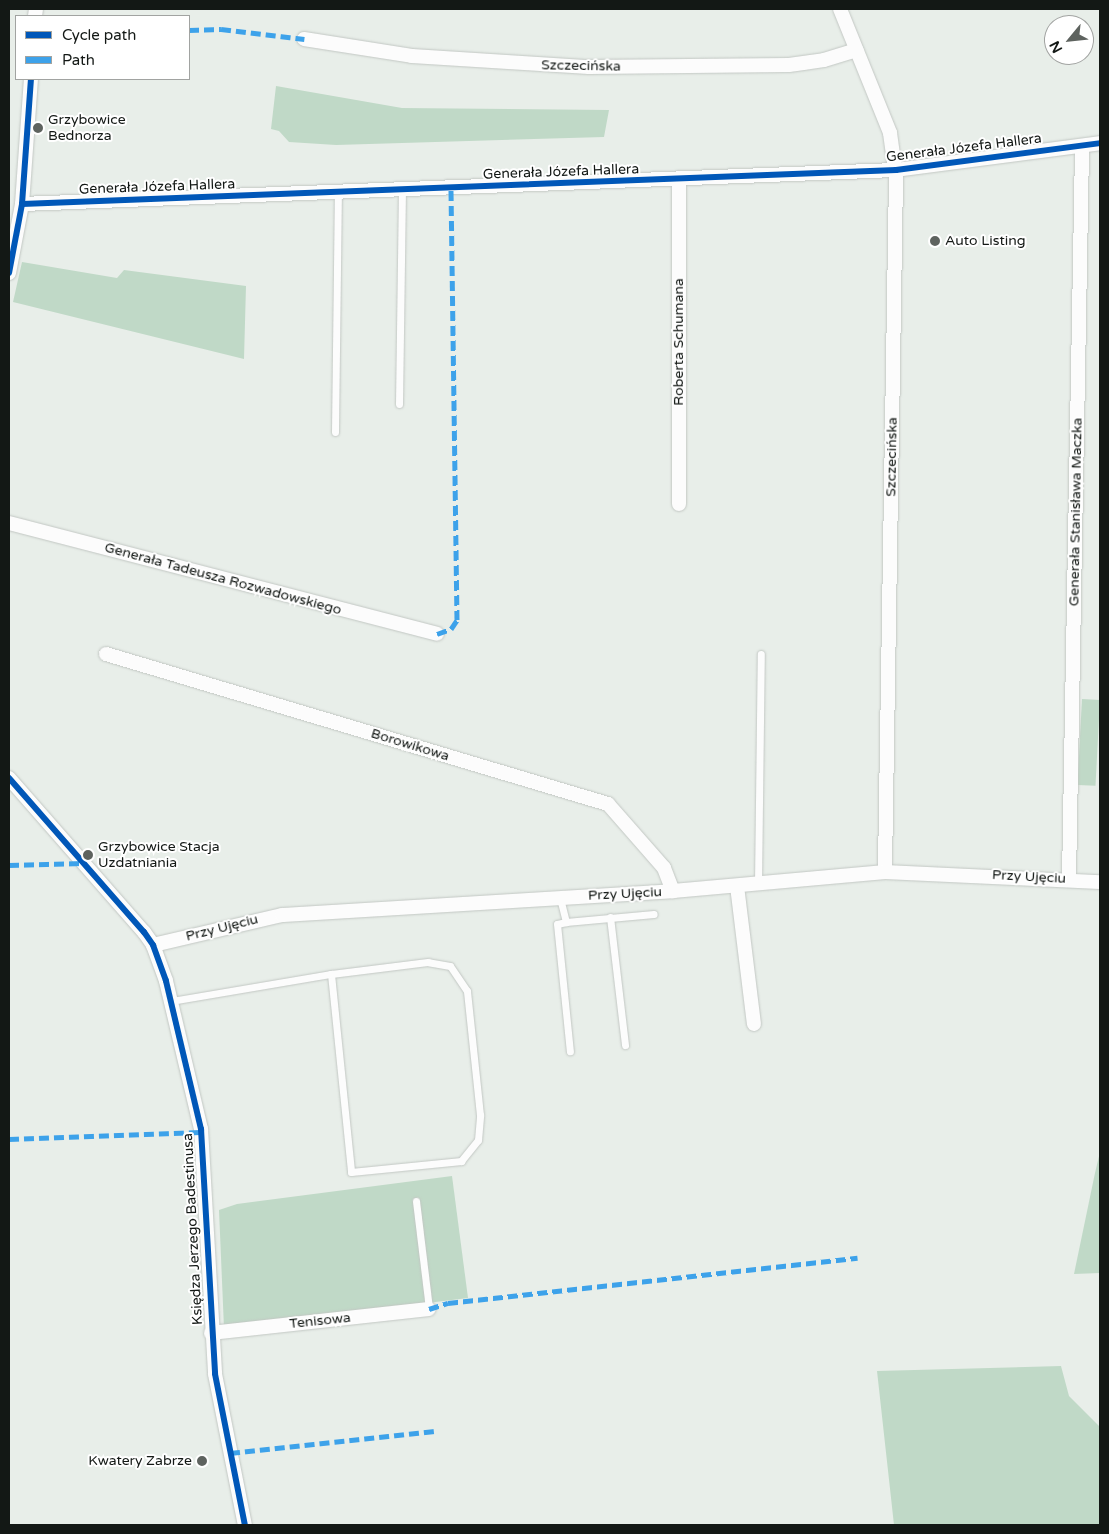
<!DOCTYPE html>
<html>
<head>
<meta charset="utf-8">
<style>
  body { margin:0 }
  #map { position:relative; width:1109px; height:1534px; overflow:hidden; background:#e8eee9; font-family:"Varela Round",sans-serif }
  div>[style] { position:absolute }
  .green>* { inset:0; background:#c0d9c7; transform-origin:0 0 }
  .roads { filter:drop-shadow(0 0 1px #c2c7c3) drop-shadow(0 0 1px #c2c7c3) }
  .service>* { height:7px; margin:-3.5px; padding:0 3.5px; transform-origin:3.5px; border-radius:3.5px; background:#fcfcfc }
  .minor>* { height:14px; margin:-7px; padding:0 7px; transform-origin:7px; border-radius:7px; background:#fcfcfc }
  .quiet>* { height:5px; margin-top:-2.5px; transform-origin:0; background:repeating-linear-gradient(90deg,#3da2ea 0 10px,transparent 0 15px) }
  .cycleway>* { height:6px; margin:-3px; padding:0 3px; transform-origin:3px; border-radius:3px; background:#0057b8 }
  .dots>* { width:14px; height:14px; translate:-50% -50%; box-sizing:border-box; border:2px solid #fff; border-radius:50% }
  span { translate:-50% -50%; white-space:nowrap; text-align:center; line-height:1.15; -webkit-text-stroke:4px #fff; paint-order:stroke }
  .street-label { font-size:14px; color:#131815 }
  .poi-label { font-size:14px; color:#131815 }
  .left { translate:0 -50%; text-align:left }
  .right { translate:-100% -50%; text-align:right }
  .frame { position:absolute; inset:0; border:10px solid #131815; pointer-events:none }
  .legend { position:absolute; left:15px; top:15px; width:175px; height:65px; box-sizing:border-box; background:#fff; border:1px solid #a1a3a1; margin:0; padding:6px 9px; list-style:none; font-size:15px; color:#131815 }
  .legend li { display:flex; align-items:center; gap:10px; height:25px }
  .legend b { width:25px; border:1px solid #a1a3a1 }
  .north { position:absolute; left:1044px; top:15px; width:50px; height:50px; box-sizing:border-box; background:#fff; border:1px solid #a1a3a1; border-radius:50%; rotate:242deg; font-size:14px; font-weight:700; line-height:20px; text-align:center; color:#131815 }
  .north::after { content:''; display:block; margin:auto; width:18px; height:22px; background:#5e635f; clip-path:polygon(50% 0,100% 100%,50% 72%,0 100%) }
</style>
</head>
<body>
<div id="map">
  <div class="green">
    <div style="clip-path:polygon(276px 86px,402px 108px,609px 110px,604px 137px,336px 145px,289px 142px,279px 131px,271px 129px)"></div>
    <div style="clip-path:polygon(22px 262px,117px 278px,124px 270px,246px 286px,244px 359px,13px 302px)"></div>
    <div style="left:1082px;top:699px;width:18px;height:86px;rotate:3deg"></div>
    <div style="clip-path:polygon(1100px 1152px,1100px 1273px,1074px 1274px,1095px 1173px)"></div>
    <div style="clip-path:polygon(452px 1176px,468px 1298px,224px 1328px,219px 1210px,237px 1204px)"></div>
    <div style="clip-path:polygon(1061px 1366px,1069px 1396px,1100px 1427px,1100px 1525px,894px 1525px,877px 1371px)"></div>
  </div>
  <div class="roads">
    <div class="service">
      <div style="left:399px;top:404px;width:213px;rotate:-89.2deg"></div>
      <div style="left:335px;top:432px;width:239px;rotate:-89.3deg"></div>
      <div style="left:758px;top:884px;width:230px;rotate:-89.3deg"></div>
      <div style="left:560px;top:898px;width:25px;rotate:76deg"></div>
      <div style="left:566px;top:922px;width:88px;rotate:-5.2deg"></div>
      <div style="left:610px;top:917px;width:129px;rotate:83.3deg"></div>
      <div style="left:566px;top:922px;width:9px;rotate:167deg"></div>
      <div style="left:557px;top:924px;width:128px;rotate:84.2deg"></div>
      <div style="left:171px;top:1001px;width:162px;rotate:-9.6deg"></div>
      <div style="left:331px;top:974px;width:199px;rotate:84.2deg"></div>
      <div style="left:351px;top:1172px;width:111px;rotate:-5.7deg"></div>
      <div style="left:461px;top:1161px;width:27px;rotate:-51deg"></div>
      <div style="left:478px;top:1140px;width:25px;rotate:-85deg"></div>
      <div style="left:480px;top:1115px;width:125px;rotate:-96deg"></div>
      <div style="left:467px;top:991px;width:30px;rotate:-124deg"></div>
      <div style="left:450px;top:966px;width:22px;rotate:-170deg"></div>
      <div style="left:428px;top:962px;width:98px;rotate:172.9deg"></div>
      <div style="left:416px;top:1201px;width:109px;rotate:83.1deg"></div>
    </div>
    <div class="minor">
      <div style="left:840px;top:9px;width:134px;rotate:68deg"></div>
      <div style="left:890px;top:133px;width:43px;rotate:82.1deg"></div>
      <div style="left:896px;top:176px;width:696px;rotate:90.91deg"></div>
      <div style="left:35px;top:16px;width:7px;rotate:-82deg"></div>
      <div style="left:304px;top:39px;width:109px;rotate:8.9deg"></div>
      <div style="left:412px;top:56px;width:177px;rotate:3.6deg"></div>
      <div style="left:589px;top:67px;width:200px;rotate:-0.6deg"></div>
      <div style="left:789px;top:65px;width:35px;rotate:-8deg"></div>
      <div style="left:824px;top:60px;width:34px;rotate:-17deg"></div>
      <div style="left:679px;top:180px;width:324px;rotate:90deg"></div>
      <div style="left:22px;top:204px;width:875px;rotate:-2.23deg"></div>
      <div style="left:896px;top:170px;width:206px;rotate:-7.5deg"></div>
      <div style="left:9px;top:273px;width:70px;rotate:-79.3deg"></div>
      <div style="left:22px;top:204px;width:125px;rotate:-85.9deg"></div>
      <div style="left:9px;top:523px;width:442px;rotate:14.5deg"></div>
      <div style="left:106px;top:654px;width:524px;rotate:16.64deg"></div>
      <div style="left:608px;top:804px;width:85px;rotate:48.8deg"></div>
      <div style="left:664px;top:868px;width:25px;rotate:69deg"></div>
      <div style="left:9px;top:778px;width:205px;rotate:48.8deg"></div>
      <div style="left:144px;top:932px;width:16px;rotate:55deg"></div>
      <div style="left:153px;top:945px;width:38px;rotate:70deg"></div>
      <div style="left:166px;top:981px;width:152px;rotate:76.7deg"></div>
      <div style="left:201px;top:1129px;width:245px;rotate:86.7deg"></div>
      <div style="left:215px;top:1374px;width:154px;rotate:78.8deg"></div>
      <div style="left:1069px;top:879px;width:733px;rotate:-88.98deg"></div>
      <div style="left:737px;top:886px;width:139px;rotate:83deg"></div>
      <div style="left:153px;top:945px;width:132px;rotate:-13.1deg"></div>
      <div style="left:282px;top:915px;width:392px;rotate:-3.5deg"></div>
      <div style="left:673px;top:891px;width:213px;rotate:-5.1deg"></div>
      <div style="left:885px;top:872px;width:215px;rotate:2.7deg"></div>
      <div style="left:211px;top:1333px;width:219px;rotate:-6.3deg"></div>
    </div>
  </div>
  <div class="quiet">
    <div style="left:189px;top:30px;width:32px;rotate:-2deg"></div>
    <div style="left:221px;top:29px;width:84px;rotate:6.9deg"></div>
    <div style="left:437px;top:634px;width:15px;rotate:-20deg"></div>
    <div style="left:451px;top:629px;width:11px;rotate:-56deg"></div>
    <div style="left:457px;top:620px;width:431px;rotate:-90.8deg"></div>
    <div style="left:9px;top:865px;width:75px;rotate:-1.5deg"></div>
    <div style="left:9px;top:1139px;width:192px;rotate:-2.1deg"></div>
    <div style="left:429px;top:1309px;width:20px;rotate:-18deg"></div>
    <div style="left:448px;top:1303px;width:412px;rotate:-6.3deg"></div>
    <div style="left:230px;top:1453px;width:206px;rotate:-6.1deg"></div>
  </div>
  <div class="cycleway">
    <div style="left:22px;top:204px;width:875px;rotate:-2.23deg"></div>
    <div style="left:896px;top:170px;width:206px;rotate:-7.5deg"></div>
    <div style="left:9px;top:273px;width:70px;rotate:-79.3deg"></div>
    <div style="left:22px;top:204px;width:125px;rotate:-85.9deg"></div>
    <div style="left:9px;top:778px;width:205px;rotate:48.8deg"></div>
    <div style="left:144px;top:932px;width:16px;rotate:55deg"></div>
    <div style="left:153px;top:945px;width:38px;rotate:70deg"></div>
    <div style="left:166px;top:981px;width:152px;rotate:76.7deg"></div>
    <div style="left:201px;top:1129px;width:245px;rotate:86.7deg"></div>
    <div style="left:215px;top:1374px;width:154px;rotate:78.8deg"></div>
  </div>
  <div class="dots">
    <div style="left:38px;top:128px;background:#5e635f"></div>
    <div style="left:935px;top:241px;background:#5e635f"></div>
    <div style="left:88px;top:855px;background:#5e635f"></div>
    <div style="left:202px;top:1461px;background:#5e635f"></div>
  </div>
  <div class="street-label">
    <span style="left:581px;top:66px;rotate:1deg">Szczecińska</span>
    <span style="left:964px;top:148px;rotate:-7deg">Generała Józefa Hallera</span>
    <span style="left:561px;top:172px;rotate:-2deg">Generała Józefa Hallera</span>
    <span style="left:157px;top:187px;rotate:-2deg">Generała Józefa Hallera</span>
    <span style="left:679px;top:342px;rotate:-90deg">Roberta Schumana</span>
    <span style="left:892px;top:457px;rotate:-89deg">Szczecińska</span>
    <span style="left:1076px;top:512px;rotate:-89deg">Generała Stanisława Maczka</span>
    <span style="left:223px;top:579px;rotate:15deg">Generała Tadeusza Rozwadowskiego</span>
    <span style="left:410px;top:745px;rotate:17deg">Borowikowa</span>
    <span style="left:1029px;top:877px;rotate:3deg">Przy Ujęciu</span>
    <span style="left:625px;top:894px;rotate:-3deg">Przy Ujęciu</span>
    <span style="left:222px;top:928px;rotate:-14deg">Przy Ujęciu</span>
    <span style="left:193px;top:1229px;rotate:-93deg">Księdza Jerzego Badestinusa</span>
    <span style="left:320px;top:1321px;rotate:-6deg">Tenisowa</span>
  </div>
  <div class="poi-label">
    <span class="left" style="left:48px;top:128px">Grzybowice<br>Bednorza</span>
    <span class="left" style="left:945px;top:241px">Auto Listing</span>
    <span class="left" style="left:98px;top:855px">Grzybowice Stacja<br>Uzdatniania</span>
    <span class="right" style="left:192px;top:1461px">Kwatery Zabrze</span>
  </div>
  <div class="frame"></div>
  <ul class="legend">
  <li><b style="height:6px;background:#0057b8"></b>Cycle path</li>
  <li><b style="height:6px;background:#3da2ea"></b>Path</li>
  </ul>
  <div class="north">N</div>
</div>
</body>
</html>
